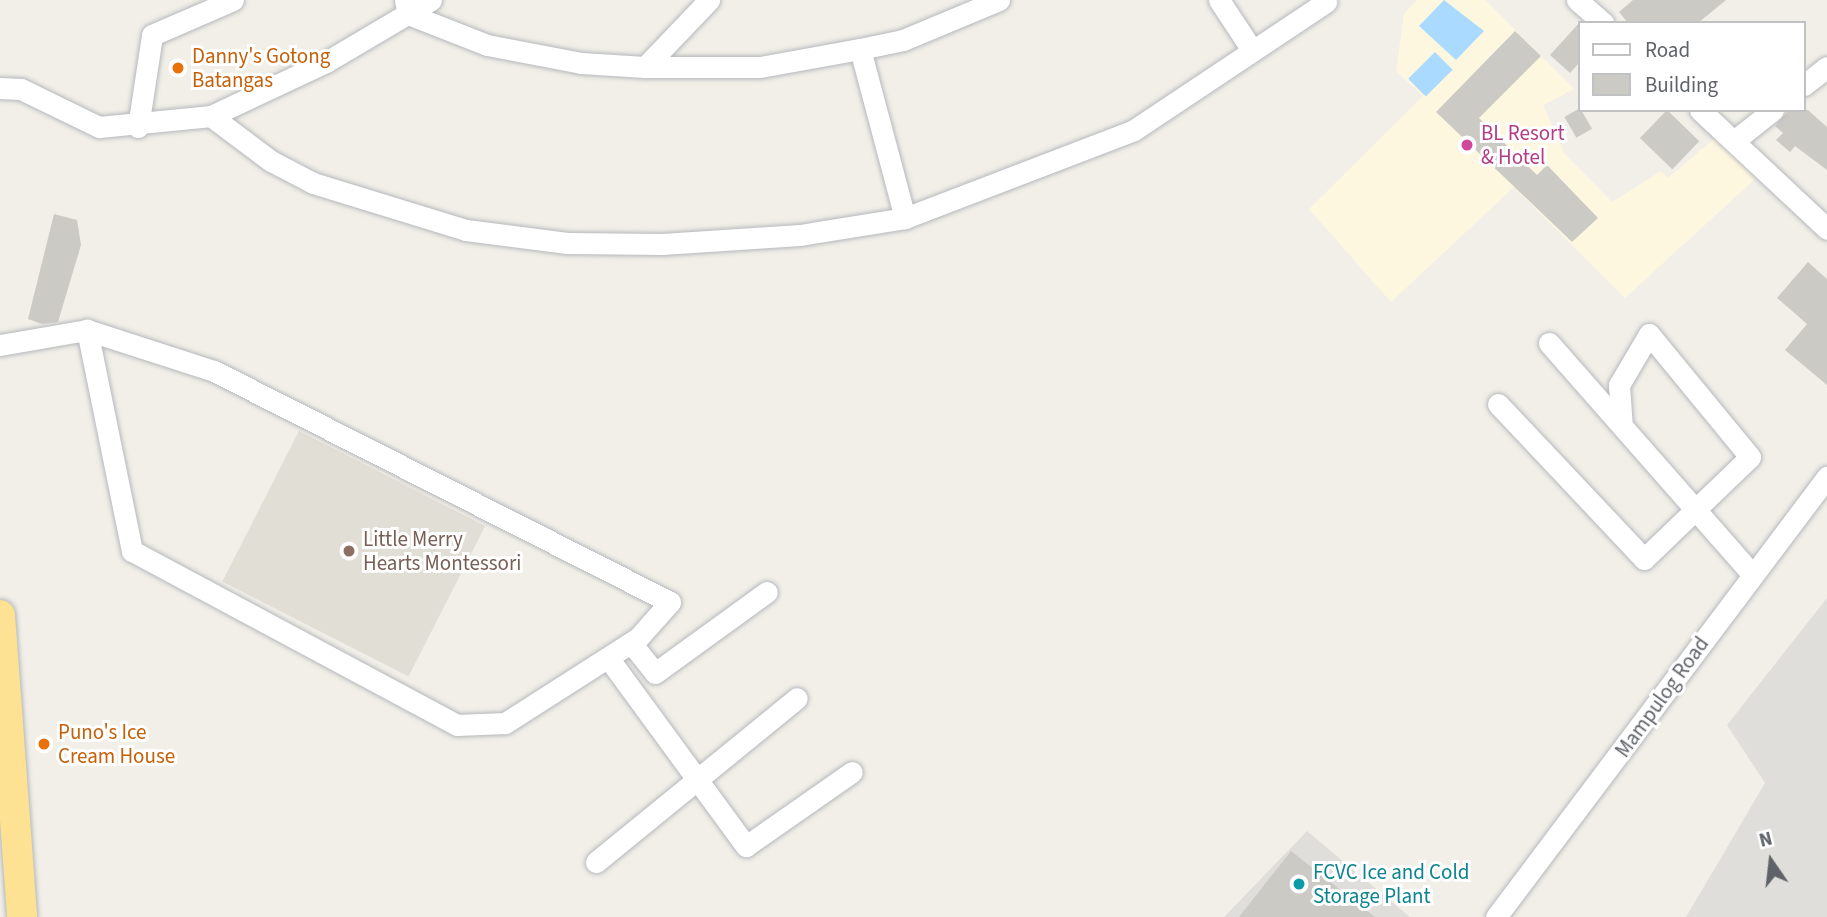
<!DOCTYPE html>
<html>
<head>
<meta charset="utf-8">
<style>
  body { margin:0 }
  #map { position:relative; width:1827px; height:917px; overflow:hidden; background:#f1efe8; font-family:"Source Sans 3",sans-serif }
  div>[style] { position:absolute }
  .commercial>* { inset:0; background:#fef7e0 }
  .industrial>* { inset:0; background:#e0deda }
  .education>* { inset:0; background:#e1ded6; transform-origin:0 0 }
  .water>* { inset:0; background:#aadaff; transform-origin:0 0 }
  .building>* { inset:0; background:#cccac5; transform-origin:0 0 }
  .roads { filter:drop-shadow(0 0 2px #b5b8bc) drop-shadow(0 0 2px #b5b8bc) }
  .minor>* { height:21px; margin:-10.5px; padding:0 10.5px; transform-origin:10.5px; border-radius:10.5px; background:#fff }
  .highway>* { height:30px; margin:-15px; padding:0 15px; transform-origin:15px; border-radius:15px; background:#fde293 }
  .dots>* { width:19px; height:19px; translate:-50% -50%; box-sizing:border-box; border:4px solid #fff; border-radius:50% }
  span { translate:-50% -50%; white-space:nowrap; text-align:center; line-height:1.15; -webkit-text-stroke:6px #fff; paint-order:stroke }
  .food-label { font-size:21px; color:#c56008 }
  .left { translate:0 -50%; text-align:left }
  .hotel-label { font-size:21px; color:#b23c85 }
  .education-label { font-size:21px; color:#785e54 }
  .street-label { font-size:21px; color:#5f6368 }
  .culture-label { font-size:21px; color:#0d838f }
  .legend { position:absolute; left:1578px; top:21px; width:228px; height:91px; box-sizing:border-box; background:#fff; border:2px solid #bfc1c3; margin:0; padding:9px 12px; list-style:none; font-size:21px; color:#5f6368 }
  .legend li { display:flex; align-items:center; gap:14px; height:35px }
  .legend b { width:35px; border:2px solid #bfc1c3 }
  .north { position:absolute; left:1736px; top:826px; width:70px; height:70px; -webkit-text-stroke:5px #fff; paint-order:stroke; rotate:346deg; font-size:19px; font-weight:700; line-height:28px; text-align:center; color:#5f6368 }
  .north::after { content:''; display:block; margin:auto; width:24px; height:32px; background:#5f6368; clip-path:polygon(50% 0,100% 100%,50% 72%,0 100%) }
</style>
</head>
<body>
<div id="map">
  <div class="commercial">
    <div style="clip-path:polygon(1417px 0,1485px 0,1574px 89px,1543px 105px,1564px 153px,1612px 202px,1661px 171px,1668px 178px,1715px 138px,1756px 178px,1625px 298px,1514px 187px,1391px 302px,1309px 209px,1423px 96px,1396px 71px,1404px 14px)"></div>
  </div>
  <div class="industrial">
    <div style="clip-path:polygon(1827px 598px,1827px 917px,1686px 917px,1765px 783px,1727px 725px)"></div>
    <div style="clip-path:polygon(1307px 831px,1410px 917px,1224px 917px)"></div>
  </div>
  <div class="education">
    <div style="left:299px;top:431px;width:209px;height:169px;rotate:27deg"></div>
  </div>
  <div class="water">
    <div style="clip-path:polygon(1444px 0,1484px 31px,1456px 60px,1419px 26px)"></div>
    <div style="left:1435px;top:52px;width:25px;height:38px;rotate:45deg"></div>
  </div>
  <div class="building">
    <div style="clip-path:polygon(1633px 0,1726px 0,1698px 23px,1628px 23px,1619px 12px)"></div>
    <div style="clip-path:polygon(1580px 22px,1580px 62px,1570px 73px,1550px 55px)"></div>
    <div style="clip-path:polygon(1515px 31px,1541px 56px,1479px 118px,1537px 175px,1547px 165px,1598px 218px,1572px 242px,1436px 112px)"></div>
    <div style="left:1580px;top:108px;width:24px;height:18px;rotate:60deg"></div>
    <div style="left:1667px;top:110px;width:45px;height:39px;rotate:44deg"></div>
    <div style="clip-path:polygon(1789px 110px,1808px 110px,1827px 127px,1827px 170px,1795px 146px,1790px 152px,1776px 140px,1783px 133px,1775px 126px)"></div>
    <div style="clip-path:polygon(54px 214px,77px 220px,81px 245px,58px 322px,42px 324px,28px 319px)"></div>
    <div style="clip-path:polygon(1808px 262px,1827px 279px,1827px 385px,1785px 350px,1807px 324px,1777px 298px)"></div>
    <div style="clip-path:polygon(1291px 851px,1375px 917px,1239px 917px)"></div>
  </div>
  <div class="roads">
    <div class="minor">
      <div style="left:405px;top:0;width:14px;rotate:78deg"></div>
      <div style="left:408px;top:14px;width:85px;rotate:21.4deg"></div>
      <div style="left:487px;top:45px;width:96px;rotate:10.8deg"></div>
      <div style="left:581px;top:63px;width:64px;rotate:3.6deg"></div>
      <div style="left:645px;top:67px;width:115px"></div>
      <div style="left:760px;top:67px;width:102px;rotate:-10.2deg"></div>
      <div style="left:860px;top:49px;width:44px;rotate:-11.8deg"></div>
      <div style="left:903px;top:40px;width:104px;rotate:-22.6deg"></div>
      <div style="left:1219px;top:0;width:60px;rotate:56.6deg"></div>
      <div style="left:1577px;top:0;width:35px;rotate:41deg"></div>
      <div style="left:860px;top:49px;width:175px;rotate:75.1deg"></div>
      <div style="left:645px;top:67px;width:93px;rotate:-46.3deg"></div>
      <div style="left:1804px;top:85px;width:29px;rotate:-38deg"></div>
      <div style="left:0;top:88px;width:21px;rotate:3deg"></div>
      <div style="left:21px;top:89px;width:87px;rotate:26deg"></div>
      <div style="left:99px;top:127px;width:113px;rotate:-5.6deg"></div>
      <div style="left:211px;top:116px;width:127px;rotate:-25.2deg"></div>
      <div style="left:326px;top:62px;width:122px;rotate:-30.6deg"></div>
      <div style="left:1700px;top:110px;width:174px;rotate:43.1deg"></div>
      <div style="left:211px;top:116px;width:75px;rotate:36.9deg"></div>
      <div style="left:271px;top:161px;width:47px;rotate:27.6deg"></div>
      <div style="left:313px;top:183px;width:160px;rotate:17.1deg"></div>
      <div style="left:466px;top:230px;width:102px;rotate:7.3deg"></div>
      <div style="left:567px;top:243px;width:95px;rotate:0.6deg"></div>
      <div style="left:662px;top:244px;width:138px;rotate:-3.7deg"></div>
      <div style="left:800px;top:235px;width:106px;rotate:-9.2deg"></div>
      <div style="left:905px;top:218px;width:245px;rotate:-21deg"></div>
      <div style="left:1134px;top:130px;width:231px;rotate:-33.7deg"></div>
      <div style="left:138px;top:127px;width:93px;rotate:-81.3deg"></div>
      <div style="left:152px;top:35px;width:88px;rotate:-23.4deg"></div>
      <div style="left:1734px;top:141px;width:50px;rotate:-38.5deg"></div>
      <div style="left:1549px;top:343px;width:306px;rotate:48.7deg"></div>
      <div style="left:0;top:345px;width:88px;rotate:-9.8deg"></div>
      <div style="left:87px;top:330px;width:133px;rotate:17.9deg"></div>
      <div style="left:214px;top:371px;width:511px;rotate:26.87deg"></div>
      <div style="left:670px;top:602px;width:48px;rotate:131.6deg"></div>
      <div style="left:638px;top:638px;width:158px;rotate:147.4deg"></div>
      <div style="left:505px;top:723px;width:48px;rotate:177.6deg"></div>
      <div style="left:457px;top:725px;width:369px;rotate:-151.8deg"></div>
      <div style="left:132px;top:551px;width:226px;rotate:-101.5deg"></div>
      <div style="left:1498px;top:404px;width:213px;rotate:46.7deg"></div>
      <div style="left:1644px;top:559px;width:147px;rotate:-43.9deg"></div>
      <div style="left:1750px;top:457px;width:159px;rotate:-129.4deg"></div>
      <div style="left:1649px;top:334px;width:59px;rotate:120.5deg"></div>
      <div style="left:1619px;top:385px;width:39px;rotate:86deg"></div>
      <div style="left:631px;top:643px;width:38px;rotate:51deg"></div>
      <div style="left:655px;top:673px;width:138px;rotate:-35.9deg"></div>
      <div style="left:609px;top:659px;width:232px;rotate:53.8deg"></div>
      <div style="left:746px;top:846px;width:129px;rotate:-34.9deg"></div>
      <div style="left:596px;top:862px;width:259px;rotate:-39.2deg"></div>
      <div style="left:1496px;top:917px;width:551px;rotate:-53.05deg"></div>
    </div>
    <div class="highway">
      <div style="left:0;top:615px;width:303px;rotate:85.8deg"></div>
    </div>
  </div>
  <div class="dots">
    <div style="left:178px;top:68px;background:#e8710a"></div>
    <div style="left:1467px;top:145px;background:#d1479c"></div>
    <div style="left:349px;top:551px;background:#8d6e63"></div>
    <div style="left:44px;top:744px;background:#e8710a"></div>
    <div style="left:1299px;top:884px;background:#0f9aa8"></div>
  </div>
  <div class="food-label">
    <span class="left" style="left:192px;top:68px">Danny's Gotong<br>Batangas</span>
    <span class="left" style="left:58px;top:744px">Puno's Ice<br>Cream House</span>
  </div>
  <div class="hotel-label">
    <span class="left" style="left:1481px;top:145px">BL Resort<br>&amp; Hotel</span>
  </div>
  <div class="education-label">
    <span class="left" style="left:363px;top:551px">Little Merry<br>Hearts Montessori</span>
  </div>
  <div class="street-label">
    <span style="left:1662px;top:697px;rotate:-54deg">Mampulog Road</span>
  </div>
  <div class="culture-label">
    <span class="left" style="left:1313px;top:884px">FCVC Ice and Cold<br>Storage Plant</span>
  </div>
  <ul class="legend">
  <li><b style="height:9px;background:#fff"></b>Road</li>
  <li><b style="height:19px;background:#cccac5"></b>Building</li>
  </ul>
  <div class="north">N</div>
</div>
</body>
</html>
